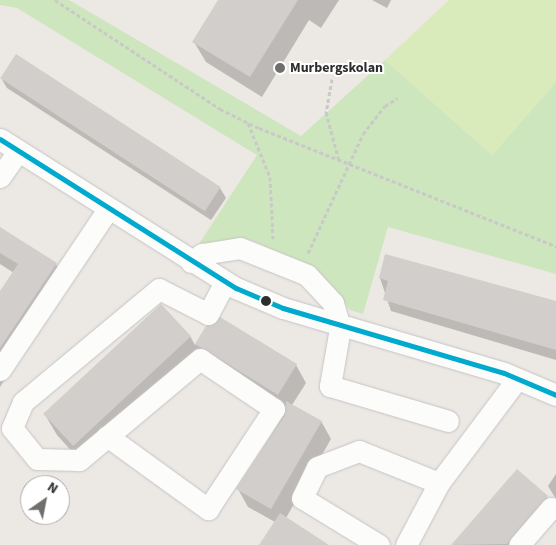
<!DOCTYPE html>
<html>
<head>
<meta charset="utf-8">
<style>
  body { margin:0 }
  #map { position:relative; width:556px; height:545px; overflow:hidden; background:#ece8e4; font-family:"Source Sans 3",sans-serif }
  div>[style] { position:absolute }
  .green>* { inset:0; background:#cee6be }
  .pitch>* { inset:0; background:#d9eabb }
  .shadow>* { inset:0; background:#0003 }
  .building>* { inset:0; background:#d1cecb; transform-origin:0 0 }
  .path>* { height:3px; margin-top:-1.5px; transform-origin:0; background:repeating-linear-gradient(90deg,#c9c9c8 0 4px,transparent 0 6.5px) }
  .roads { filter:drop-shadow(0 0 1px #c5c4c5) drop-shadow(0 0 1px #c5c4c5) }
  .minor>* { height:21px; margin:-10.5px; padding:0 10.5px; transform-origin:10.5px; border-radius:10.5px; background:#fcfcfb }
  .bus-1>* { height:5px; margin:-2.5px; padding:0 2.5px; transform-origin:2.5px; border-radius:2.5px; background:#00a9ce }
  .dots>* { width:14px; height:14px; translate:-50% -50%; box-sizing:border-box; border:2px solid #fff; border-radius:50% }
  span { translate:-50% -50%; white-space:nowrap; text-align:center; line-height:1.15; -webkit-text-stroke:4px #fff; paint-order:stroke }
  .poi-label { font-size:14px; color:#2e2e2e; font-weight:700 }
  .left { translate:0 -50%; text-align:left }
  .north { position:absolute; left:20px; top:475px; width:50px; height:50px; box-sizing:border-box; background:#fff; border:1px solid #ababab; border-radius:50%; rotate:33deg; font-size:14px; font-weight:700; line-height:20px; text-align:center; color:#2e2e2e }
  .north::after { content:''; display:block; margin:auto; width:18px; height:22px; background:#706f6e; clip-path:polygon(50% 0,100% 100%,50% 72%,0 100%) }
</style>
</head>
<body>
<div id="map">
  <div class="green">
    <div style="clip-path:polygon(0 0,69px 0,301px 136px,385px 60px,492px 155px,556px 82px,556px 274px,388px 227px,363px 314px,350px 310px,317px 270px,251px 240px,199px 244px,257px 155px,17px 8px,0 5px)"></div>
  </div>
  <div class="pitch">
    <div style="clip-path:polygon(449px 0,556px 0,556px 82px,492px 155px,385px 60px)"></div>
  </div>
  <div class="shadow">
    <div style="clip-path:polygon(220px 0,339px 0,321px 28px,309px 20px,262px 97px,206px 62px,194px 42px)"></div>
    <div style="clip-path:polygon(372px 0,391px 0,387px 8px)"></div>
    <div style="clip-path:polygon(1px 78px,220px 188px,226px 198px,211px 220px,7px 88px)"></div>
    <div style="clip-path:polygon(0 228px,56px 264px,67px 284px,0 387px,0 293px,14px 273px,0 264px)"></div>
    <div style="clip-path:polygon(380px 278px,556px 304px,556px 360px,391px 311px)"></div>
    <div style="clip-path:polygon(207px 327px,296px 365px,306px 383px,292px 405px,321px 421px,331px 439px,286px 518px,326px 545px,267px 545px,275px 522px,248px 507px,238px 489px,286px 411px,206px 361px,86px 467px,57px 435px,44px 413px,190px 336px,195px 345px)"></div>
    <div style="clip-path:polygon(518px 471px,547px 497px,556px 513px,531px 545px,453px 545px)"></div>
    <div style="clip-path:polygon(556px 474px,556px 499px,548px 486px)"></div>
  </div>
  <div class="building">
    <div style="clip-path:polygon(218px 0,298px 0,250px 77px,192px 42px)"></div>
    <div style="left:16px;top:54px;width:244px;height:29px;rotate:33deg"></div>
    <div style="clip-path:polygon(0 227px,57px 263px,0 348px,0 291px,18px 264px,0 253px)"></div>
    <div style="clip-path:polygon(385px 254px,556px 301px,556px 350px,383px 300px,388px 281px,379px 278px)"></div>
    <div style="left:161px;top:304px;width:44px;height:161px;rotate:47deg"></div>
    <div style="clip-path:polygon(220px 317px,297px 364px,278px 395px,195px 344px,206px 326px)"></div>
    <div style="clip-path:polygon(286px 401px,322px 421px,271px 509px,236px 489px,284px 416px)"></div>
    <div style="clip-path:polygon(517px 469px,548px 496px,507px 544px,451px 545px)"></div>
    <div style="clip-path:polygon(280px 513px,329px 545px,259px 545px)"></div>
  </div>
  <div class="path">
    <div style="left:55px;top:0;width:198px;rotate:33.4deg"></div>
    <div style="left:220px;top:109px;width:43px;rotate:26deg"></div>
    <div style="left:259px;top:128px;width:320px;rotate:21.7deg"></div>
    <div style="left:332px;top:79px;width:34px;rotate:100deg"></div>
    <div style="left:326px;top:112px;width:51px;rotate:75.1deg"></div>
    <div style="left:248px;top:123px;width:58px;rotate:67.8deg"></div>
    <div style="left:270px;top:177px;width:62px;rotate:87.2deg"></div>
    <div style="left:308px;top:253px;width:131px;rotate:-65.2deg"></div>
    <div style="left:363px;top:134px;width:36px;rotate:-52deg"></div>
    <div style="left:385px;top:106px;width:15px;rotate:-32deg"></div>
  </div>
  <div class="roads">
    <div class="minor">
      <div style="left:0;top:139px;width:279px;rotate:32.3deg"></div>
      <div style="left:236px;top:288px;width:51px;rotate:23.1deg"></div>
      <div style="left:283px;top:308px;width:230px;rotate:16.4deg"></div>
      <div style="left:504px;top:373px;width:56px;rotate:22.9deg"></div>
      <div style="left:0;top:177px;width:32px;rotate:-55deg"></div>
      <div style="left:191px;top:262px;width:14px;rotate:-36deg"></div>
      <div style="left:202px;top:254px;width:38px;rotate:-9deg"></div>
      <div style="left:240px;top:248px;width:72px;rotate:21.9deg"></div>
      <div style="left:307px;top:275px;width:38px;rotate:47deg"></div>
      <div style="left:333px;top:303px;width:26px;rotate:74deg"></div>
      <div style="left:340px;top:328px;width:59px;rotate:99.8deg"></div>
      <div style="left:330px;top:386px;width:123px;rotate:16.5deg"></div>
      <div style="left:0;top:370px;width:194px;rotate:-56.1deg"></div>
      <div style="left:107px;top:436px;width:125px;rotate:35.9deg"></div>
      <div style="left:208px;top:509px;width:120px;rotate:-56.6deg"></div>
      <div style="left:274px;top:409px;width:89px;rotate:-146deg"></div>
      <div style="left:200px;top:359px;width:158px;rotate:140.1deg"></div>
      <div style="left:79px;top:460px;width:42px;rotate:-178.6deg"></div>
      <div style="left:37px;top:459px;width:40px;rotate:-129deg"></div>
      <div style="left:12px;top:428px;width:28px;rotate:-67deg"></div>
      <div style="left:23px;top:402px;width:177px;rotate:-39.7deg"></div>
      <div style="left:159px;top:289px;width:55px;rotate:27deg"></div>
      <div style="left:208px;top:314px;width:36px;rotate:-62deg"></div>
      <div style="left:379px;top:545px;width:90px;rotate:-148.6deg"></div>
      <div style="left:302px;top:498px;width:34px;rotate:-64deg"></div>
      <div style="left:317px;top:467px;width:45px;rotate:-20.9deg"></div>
      <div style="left:359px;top:451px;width:86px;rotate:21.8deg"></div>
      <div style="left:406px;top:545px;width:70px;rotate:-62deg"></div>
      <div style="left:439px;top:483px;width:130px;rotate:-53.1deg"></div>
      <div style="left:519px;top:545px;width:49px;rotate:-49.1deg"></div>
      <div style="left:551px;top:508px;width:5px;rotate:11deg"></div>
    </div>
  </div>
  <div class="bus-1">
    <div style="left:0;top:139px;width:279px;rotate:32.3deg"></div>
    <div style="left:236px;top:288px;width:51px;rotate:23.1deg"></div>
    <div style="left:283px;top:308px;width:230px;rotate:16.4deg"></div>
    <div style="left:504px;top:373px;width:56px;rotate:22.9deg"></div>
  </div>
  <div class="dots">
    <div style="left:280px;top:68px;background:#706f6e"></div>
    <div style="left:266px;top:301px;background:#2e2e2e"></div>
  </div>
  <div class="poi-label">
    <span class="left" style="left:290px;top:68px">Murbergskolan</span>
  </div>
  <div class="north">N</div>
</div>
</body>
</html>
